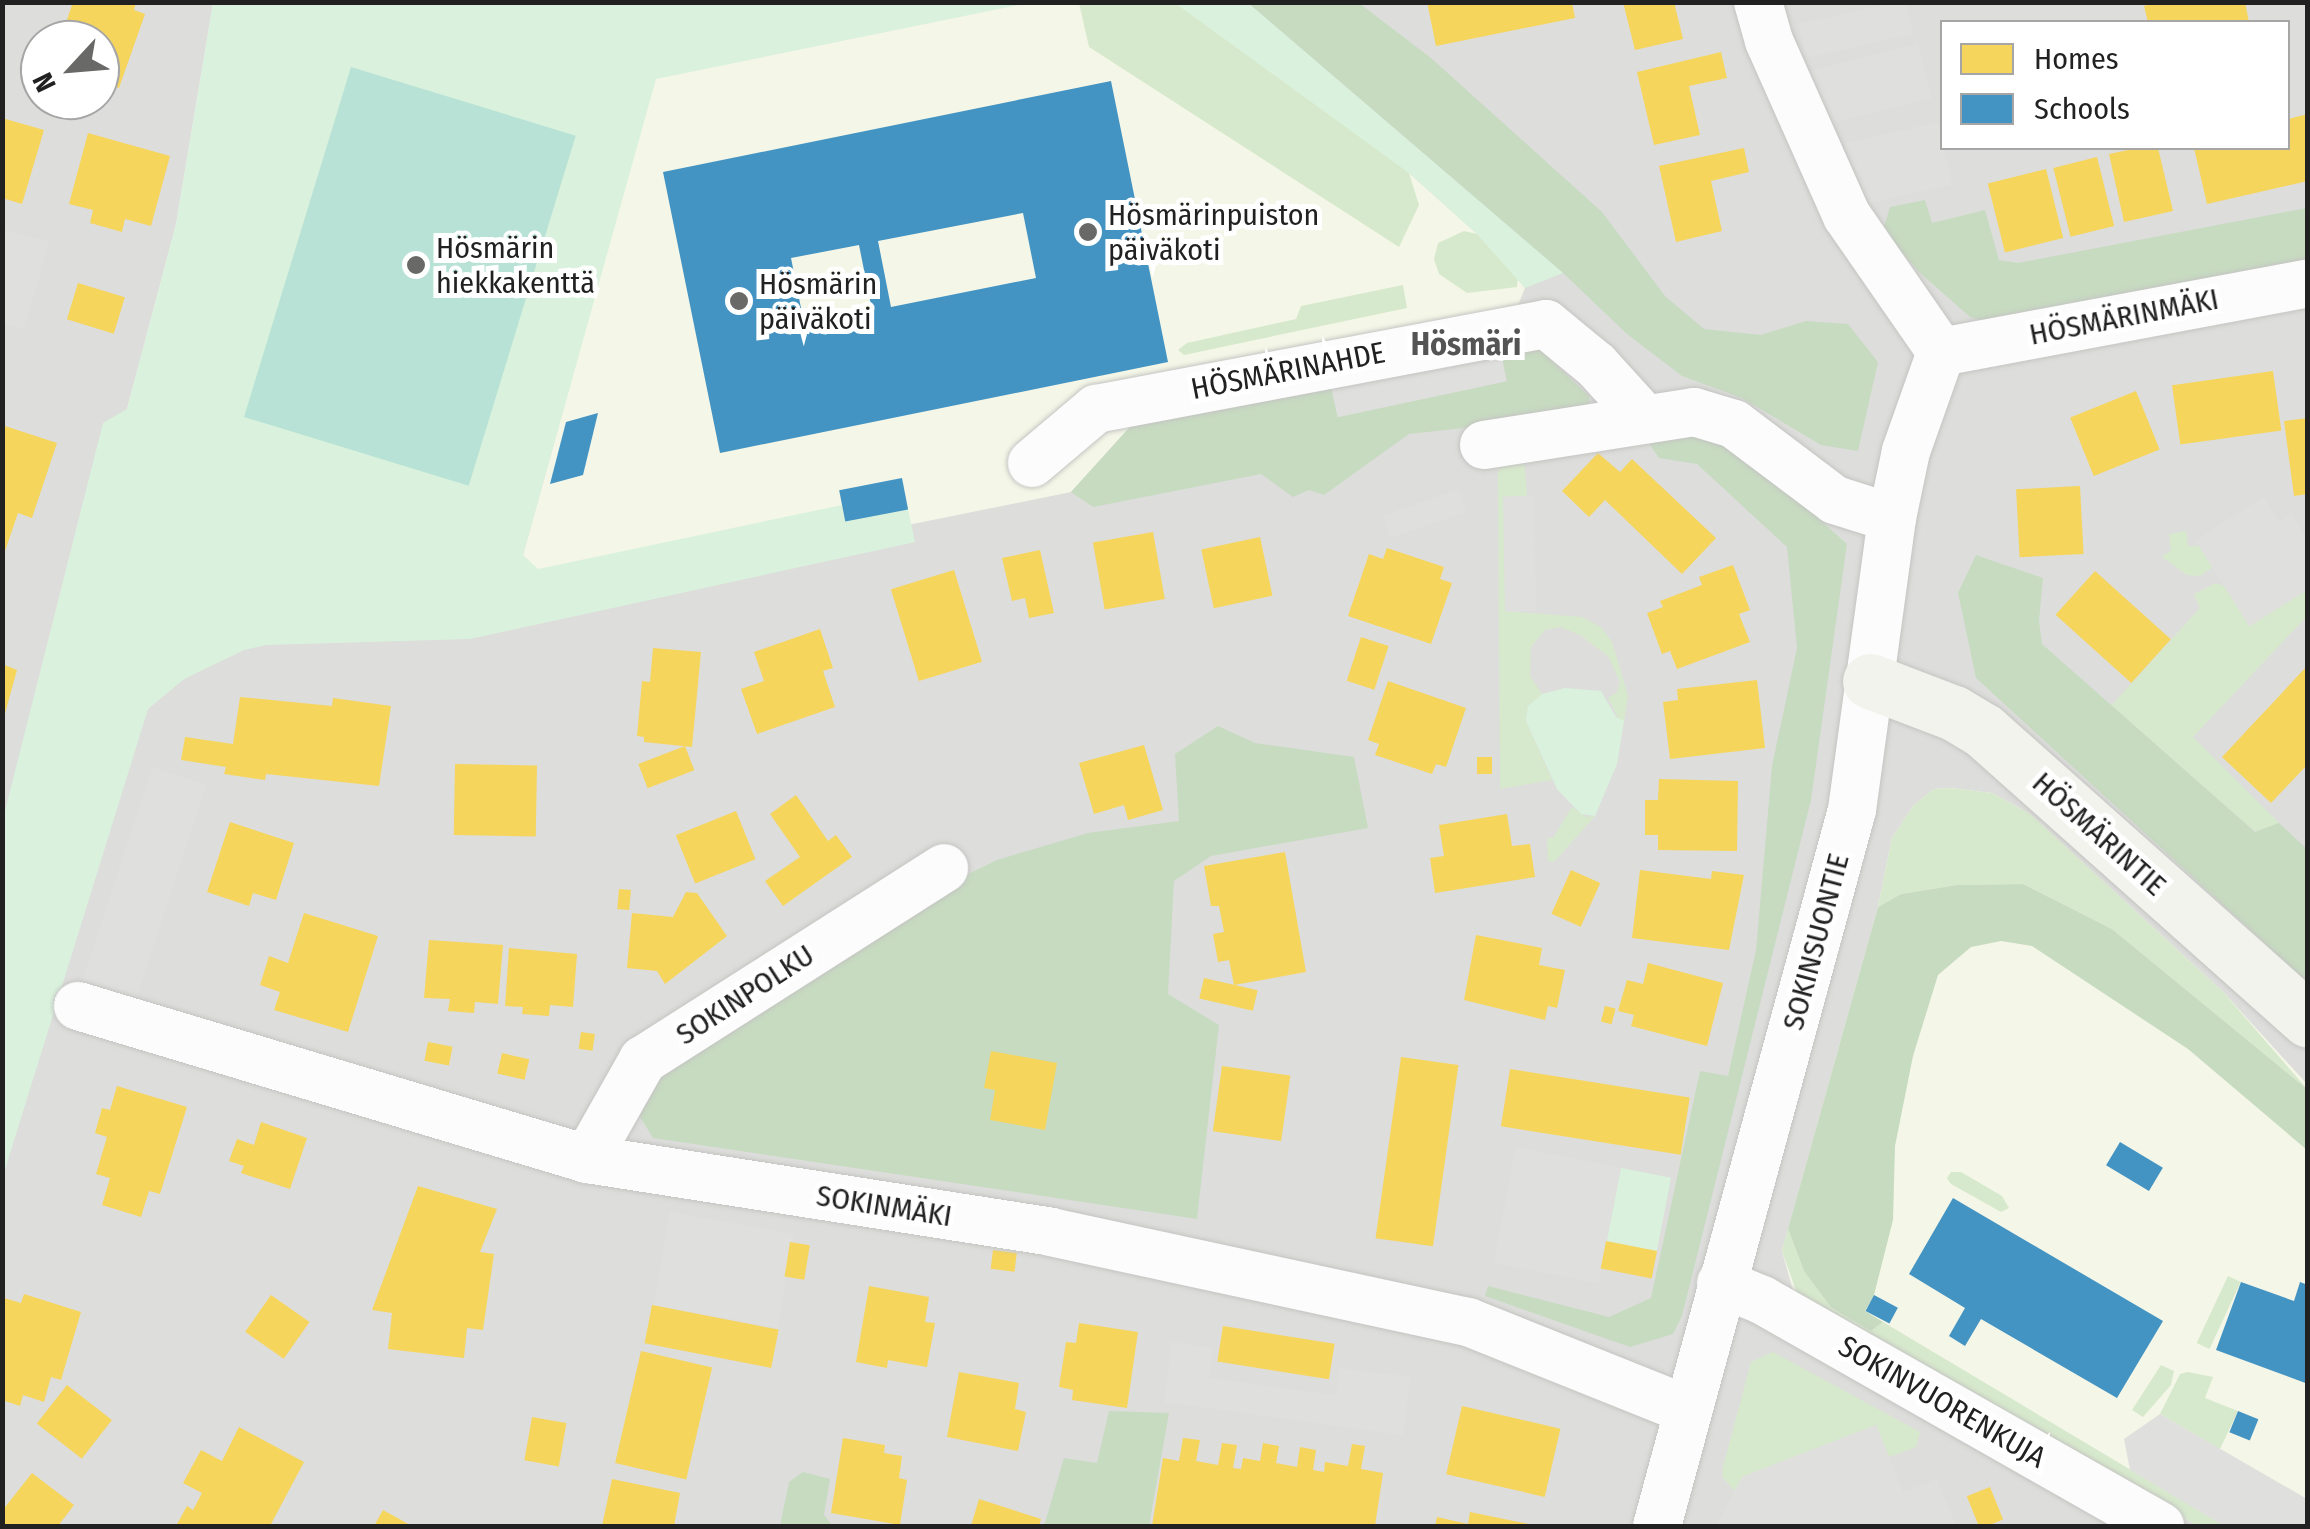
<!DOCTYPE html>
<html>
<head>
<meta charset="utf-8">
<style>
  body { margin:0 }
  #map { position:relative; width:2310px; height:1529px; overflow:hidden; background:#eeeeea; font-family:"Fira Sans Condensed",sans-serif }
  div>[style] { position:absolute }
  .residential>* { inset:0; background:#dddddb }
  .education>* { inset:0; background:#f4f6e7 }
  .grass>* { inset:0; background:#d7e9cc; transform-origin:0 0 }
  .forest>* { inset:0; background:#c7dbc1 }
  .park>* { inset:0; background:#daf2dd; transform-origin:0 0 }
  .pitch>* { inset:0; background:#b9e2d6; transform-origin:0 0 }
  .parking>* { inset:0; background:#dfdfdd; transform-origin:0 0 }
  .homes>* { inset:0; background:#f6d55c; transform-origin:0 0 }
  .schools>* { inset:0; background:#4393c3; transform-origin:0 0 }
  .roads { filter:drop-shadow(0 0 2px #c4c4c2) drop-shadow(0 0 2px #c4c4c2) }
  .street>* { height:48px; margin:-24px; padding:0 24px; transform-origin:24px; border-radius:24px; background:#fcfcfc }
  .secondary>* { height:55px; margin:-27.5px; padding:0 27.5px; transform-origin:27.5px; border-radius:27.5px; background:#f2f3ed }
  .dots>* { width:28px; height:28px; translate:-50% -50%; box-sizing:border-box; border:5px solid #fff; border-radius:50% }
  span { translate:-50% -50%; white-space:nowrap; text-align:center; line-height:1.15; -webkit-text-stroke:10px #fff; paint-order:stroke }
  .poi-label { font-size:30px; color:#212121 }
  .left { translate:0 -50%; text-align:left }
  .street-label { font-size:30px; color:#212121 }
  .neighbourhood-label { font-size:32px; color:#545454; font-weight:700 }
  .frame { position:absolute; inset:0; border:5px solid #212121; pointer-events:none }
  .legend { position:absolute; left:1940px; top:20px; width:350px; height:130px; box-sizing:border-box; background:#fff; border:2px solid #a6a6a6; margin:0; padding:12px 18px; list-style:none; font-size:30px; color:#212121 }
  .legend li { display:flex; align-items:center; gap:20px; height:50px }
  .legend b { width:50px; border:2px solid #a6a6a6 }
  .north { position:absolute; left:20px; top:20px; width:100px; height:100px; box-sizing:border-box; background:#fff; border:2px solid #a6a6a6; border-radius:50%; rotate:244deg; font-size:28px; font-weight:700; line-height:40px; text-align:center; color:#212121 }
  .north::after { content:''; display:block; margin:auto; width:35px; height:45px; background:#696967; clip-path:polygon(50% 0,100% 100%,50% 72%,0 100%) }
</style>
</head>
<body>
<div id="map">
  <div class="residential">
    <div style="clip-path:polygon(evenodd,3px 3px,213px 3px,176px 224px,127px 409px,1248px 3px,2307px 3px,2307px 1526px,3px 1526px,3px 3px,1942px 22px,2288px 22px,2288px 148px,1942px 148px,1942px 22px,3px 3px,40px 40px,100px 40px,100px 100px,40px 100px,40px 40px)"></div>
  </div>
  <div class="education">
    <div style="clip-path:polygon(1028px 3px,1175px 3px,1409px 173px,1477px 234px,1525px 288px,1500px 349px,1138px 418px,1071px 492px,523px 603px,533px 569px,523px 555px,655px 79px)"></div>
    <div style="clip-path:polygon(1951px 788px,1992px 793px,2030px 814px,2224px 993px,2307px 1084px,2307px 1526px,2198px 1526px,1799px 1299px,1792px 1287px,1782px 1251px,1878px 907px,1892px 838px,1914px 805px,1934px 789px)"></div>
  </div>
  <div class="grass">
    <div style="clip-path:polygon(1079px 3px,1183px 3px,1236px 38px,1409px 173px,1419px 205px,1399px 247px,1089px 47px)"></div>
    <div style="clip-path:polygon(1464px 231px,1477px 234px,1498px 255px,1518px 277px,1517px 287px,1467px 293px,1439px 274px,1434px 259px,1438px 243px)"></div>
    <div style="clip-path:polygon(1403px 285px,1407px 308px,1184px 355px,1178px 350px,1187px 343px,1296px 319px,1301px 306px)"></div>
    <div style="clip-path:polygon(1524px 461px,1527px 496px,1503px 497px,1506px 611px,1582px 617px,1601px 627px,1612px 642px,1628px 696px,1624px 721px,1620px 721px,1608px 698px,1617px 692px,1620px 682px,1608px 656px,1580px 635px,1560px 627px,1545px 630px,1531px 647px,1530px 676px,1542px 694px,1528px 706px,1526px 721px,1552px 780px,1500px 789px,1498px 471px,1506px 462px)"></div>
    <div style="clip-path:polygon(2186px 531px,2188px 546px,2199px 546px,2213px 567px,2200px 576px,2187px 575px,2162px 557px,2171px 550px,2169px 534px)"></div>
    <div style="clip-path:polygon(2216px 583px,2224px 586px,2250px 626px,2307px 590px,2307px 616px,2193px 737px,2279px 823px,2256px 832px,2110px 707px,2200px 608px,2194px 594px)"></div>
    <div style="clip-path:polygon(1951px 788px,1992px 793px,2030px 814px,2224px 993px,2307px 1089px,2112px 929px,2023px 884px,1957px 885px,1901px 894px,1878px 907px,1892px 838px,1914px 805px,1934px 789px)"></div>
    <div style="clip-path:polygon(1572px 807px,1586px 817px,1595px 816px,1554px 862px,1548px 861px,1547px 838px,1553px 838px)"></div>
    <div style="clip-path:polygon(1951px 1172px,1961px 1172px,2002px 1196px,2009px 1208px,2001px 1212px,1951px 1184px,1947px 1178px)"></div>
    <div style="clip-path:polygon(1788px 1229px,1804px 1271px,1871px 1331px,1883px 1322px,2225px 1526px,2198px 1526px,1799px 1299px,1782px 1251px)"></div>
    <div style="left:2228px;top:1276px;width:14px;height:74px;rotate:25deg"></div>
    <div style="clip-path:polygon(1773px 1352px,1920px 1432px,1916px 1447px,1889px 1457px,1876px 1425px,1742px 1477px,1735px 1491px,1722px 1477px,1723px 1467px,1751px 1362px)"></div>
    <div style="clip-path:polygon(2161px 1365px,2174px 1371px,2171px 1385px,2143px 1417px,2132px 1410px)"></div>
    <div style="clip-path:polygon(2188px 1372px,2213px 1377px,2205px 1398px,2238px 1411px,2220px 1449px,2160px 1414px,2180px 1374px)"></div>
  </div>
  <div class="forest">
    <div style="clip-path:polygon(1248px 3px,1359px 3px,1431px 58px,1602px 212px,1665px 296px,1704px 329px,1761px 335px,1806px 321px,1848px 324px,1878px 362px,1858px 451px,1821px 445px,1742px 398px,1682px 376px,1627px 334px,1563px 273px)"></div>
    <div style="clip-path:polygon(1925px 200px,1932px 223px,1985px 210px,1999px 260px,2018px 263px,2307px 208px,2307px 264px,2007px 328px,1970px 317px,1919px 272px,1883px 230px,1890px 207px)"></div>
    <div style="clip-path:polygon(1530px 341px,1589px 396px,1590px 407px,1519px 422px,1409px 434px,1324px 495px,1309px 490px,1293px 497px,1261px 474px,1093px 507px,1071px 492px,1138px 418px,1330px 380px,1337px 413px,1506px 381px,1500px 349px)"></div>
    <div style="clip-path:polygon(1720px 431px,1847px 544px,1811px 800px,1682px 1316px,1673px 1334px,1630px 1347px,1485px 1296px,1488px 1286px,1609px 1317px,1651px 1298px,1700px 1071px,1728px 1076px,1756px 950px,1772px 766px,1797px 648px,1787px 547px,1697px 464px,1659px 458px,1646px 439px)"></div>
    <div style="clip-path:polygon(1976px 555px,2043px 578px,2039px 621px,2042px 644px,2255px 832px,2279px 823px,2307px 849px,2307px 982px,1976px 678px,1958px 593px)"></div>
    <div style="clip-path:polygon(1218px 726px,1255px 743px,1354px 757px,1368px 828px,1211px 856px,1174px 881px,1168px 994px,1219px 1025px,1197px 1219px,653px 1138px,639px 1115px,652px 1078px,954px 881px,997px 860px,1088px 833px,1179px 821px,1175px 754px)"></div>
    <div style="clip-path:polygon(2023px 884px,2112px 929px,2307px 1089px,2307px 1150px,2188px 1049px,2032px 946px,2001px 941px,1971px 947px,1938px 975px,1913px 1056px,1895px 1146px,1893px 1220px,1874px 1295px,1865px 1311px,1883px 1322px,1871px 1331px,1831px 1307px,1804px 1271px,1788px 1229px,1878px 907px,1901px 894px,1957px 885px)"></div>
    <div style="clip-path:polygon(1109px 1411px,1169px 1413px,1149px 1526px,1044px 1526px,1064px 1458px,1097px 1463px)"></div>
    <div style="clip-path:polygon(803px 1472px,830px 1479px,824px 1515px,833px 1526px,780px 1526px,789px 1482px)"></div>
  </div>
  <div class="park">
    <div style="clip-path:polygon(213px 3px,1028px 3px,656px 79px,523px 555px,538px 569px,842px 505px,845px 520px,908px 509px,915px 542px,470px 639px,266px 645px,244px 650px,184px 679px,148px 709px,3px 1176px,3px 819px,103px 423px,127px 409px,176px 224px)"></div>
    <div style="clip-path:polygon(1175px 3px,1248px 3px,1563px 273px,1525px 288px,1477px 234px,1409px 173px)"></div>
    <div style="clip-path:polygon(1565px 688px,1601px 691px,1616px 717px,1624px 721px,1617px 764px,1595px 816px,1581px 814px,1557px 789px,1526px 721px,1528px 706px,1542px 694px)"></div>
    <div style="left:1621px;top:1168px;width:51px;height:75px;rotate:11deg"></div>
  </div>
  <div class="pitch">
    <div style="left:351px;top:67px;width:235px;height:366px;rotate:17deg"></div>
  </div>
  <div class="parking">
    <div style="clip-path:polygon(1892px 3px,1906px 3px,1913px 34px,1806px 58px,1798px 24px)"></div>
    <div style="left:1918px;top:44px;width:56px;height:115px;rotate:76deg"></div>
    <div style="left:1938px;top:122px;width:64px;height:95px;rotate:77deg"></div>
    <div style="clip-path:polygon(2px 229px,49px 242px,24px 330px,3px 324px)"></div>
    <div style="left:1500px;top:349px;width:33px;height:173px;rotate:78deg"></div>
    <div style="left:1459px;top:489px;width:24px;height:81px;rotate:71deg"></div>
    <div style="left:1534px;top:496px;width:115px;height:31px;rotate:89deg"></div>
    <div style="clip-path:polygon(2264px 497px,2279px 522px,2292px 514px,2307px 539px,2307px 590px,2249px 626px,2195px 540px)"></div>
    <div style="left:152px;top:767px;width:57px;height:225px;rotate:18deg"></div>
    <div style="left:1516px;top:1147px;width:107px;height:118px;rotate:11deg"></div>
    <div style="left:670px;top:1212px;width:126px;height:95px;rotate:10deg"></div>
    <div style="clip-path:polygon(1172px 1342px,1213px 1348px,1209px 1378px,1336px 1395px,1340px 1368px,1411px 1377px,1403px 1435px,1164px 1402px)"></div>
    <div style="clip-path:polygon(2160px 1414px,2307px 1499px,2307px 1526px,2224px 1526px,2130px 1470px,2124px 1439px)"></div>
    <div style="clip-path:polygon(1876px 1425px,1903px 1492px,1937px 1479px,1956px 1526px,1716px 1526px,1742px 1477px)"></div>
  </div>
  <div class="homes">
    <div style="clip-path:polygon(73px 2px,136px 2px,134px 10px,145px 14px,119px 88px,100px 82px,100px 40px,60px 40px)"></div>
    <div style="clip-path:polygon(1427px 2px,1572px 2px,1575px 18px,1436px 46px)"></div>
    <div style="clip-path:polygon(1623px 2px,1674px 2px,1683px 39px,1635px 50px)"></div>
    <div style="clip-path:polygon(2157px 2px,2245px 2px,2249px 22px,2148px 22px,2144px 6px)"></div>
    <div style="clip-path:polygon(1721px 52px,1727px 78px,1689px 86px,1700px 135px,1654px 145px,1637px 72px)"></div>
    <div style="clip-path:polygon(2308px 114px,2308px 181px,2207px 204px,2194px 148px,2288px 148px,2288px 119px)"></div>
    <div style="clip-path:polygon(2px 118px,44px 130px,22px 204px,2px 198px)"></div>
    <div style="clip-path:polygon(88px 133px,170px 156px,151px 226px,125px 219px,122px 232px,90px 223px,93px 210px,69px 204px)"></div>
    <div style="clip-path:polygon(1744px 148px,1749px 172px,1711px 181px,1722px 231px,1676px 242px,1659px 166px)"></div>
    <div style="clip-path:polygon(2138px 148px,2158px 148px,2173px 211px,2124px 222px,2109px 154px)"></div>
    <div style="left:2097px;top:157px;width:71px;height:45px;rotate:76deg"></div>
    <div style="left:2046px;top:169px;width:71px;height:60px;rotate:76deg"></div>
    <div style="left:78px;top:283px;width:49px;height:38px;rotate:17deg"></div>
    <div style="left:2273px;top:371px;width:60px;height:102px;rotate:82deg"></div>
    <div style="left:2136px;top:391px;width:63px;height:71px;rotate:68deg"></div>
    <div style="clip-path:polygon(2308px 418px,2308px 494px,2294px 496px,2284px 421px)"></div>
    <div style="clip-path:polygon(2px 425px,57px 443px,32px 518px,18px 513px,3px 557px)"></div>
    <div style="clip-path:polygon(1598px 453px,1620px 472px,1632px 459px,1716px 538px,1682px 574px,1605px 500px,1589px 517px,1562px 491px)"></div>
    <div style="left:2080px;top:486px;width:68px;height:64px;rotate:87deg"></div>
    <div style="left:1153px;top:532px;width:68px;height:61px;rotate:80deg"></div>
    <div style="left:1260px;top:537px;width:60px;height:60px;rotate:78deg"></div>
    <div style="clip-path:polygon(1387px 548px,1444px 567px,1440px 579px,1452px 583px,1431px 644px,1348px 616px,1369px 554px,1383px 559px)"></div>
    <div style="clip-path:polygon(1040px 550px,1054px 613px,1029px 618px,1025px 598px,1012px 601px,1002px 558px)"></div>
    <div style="clip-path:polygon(1733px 565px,1750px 610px,1739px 614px,1750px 642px,1677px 669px,1670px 651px,1662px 654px,1647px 613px,1663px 607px,1660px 601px,1702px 585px,1699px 577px)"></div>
    <div style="left:954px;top:570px;width:96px;height:66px;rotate:73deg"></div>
    <div style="left:2095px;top:571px;width:102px;height:59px;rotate:42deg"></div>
    <div style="clip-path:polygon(820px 629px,833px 668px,823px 671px,835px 707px,757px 734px,741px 689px,764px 681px,754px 652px)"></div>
    <div style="left:1361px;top:637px;width:29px;height:46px;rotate:18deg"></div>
    <div style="clip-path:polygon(653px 648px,701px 652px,692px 747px,644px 742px,644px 737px,637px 736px,642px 681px,650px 682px)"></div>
    <div style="clip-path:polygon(2px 664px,17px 670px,4px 717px,2px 717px)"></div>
    <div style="clip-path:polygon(2308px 665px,2308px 764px,2271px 803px,2222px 757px)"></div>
    <div style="clip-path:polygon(1757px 680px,1765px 748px,1670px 759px,1663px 702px,1678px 700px,1677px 689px)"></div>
    <div style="clip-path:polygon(1388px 681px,1466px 708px,1446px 767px,1436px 764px,1432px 774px,1375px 755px,1379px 744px,1368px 740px)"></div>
    <div style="clip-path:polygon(240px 697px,332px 706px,333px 698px,391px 706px,379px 786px,266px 774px,265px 780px,224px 774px,226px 767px,181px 760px,185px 737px,233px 744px)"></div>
    <div style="clip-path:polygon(1144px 745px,1163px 810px,1128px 820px,1124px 805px,1094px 814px,1079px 763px)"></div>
    <div style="left:685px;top:746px;width:26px;height:50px;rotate:69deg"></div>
    <div style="left:1477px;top:757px;width:15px;height:17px"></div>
    <div style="left:455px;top:764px;width:82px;height:71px;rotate:1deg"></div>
    <div style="clip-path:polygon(1659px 779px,1738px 781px,1737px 851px,1658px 850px,1658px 835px,1645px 835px,1645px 800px,1658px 800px)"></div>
    <div style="clip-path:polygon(796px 795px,828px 841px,836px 835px,852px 857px,783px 906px,765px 881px,800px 857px,770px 814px)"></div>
    <div style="left:736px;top:811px;width:52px;height:65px;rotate:68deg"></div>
    <div style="clip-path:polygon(1507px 814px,1512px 846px,1530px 844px,1535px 877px,1435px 893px,1430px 858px,1444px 856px,1439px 825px)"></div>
    <div style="clip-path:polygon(230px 822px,294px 843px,276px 900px,253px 893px,249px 906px,207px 892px)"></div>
    <div style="clip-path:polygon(1285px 852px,1306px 972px,1234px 985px,1229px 960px,1218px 962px,1213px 934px,1224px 932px,1219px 906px,1211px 906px,1204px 866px)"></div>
    <div style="left:1571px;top:870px;width:32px;height:48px;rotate:24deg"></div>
    <div style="clip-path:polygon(1640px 870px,1711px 879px,1712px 871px,1744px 875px,1729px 950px,1632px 938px)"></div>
    <div style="left:619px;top:889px;width:12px;height:20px;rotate:5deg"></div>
    <div style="clip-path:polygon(686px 892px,697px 893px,727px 936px,665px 984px,657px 971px,627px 968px,632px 913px,673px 917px)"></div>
    <div style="clip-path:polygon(304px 913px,378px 936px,348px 1032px,274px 1010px,280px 992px,260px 985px,269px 956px,288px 963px)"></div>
    <div style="clip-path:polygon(1476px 935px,1542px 948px,1539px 965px,1565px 970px,1557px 1008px,1548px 1006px,1545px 1020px,1464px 1000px)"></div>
    <div style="clip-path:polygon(429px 940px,503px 945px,498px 1004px,475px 1002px,474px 1013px,448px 1011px,450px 999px,424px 998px)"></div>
    <div style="clip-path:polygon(509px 948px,577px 954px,573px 1007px,550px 1005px,549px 1016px,522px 1014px,523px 1007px,505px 1006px)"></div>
    <div style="clip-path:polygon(1648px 963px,1723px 983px,1707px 1046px,1631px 1026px,1634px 1015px,1618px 1011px,1627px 980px,1643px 984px)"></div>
    <div style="left:1204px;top:978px;width:55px;height:21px;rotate:13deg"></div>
    <div style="left:1605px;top:1006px;width:11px;height:16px;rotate:15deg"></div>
    <div style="left:581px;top:1032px;width:14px;height:17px;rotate:8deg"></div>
    <div style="left:428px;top:1042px;width:25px;height:19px;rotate:11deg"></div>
    <div style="clip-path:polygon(991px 1051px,1057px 1063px,1045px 1130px,990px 1120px,995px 1090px,984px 1088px)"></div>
    <div style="left:502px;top:1053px;width:28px;height:21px;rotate:13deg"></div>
    <div style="left:1401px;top:1057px;width:58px;height:183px;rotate:8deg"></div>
    <div style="left:1222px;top:1066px;width:69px;height:66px;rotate:8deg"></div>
    <div style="left:1510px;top:1069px;width:182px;height:58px;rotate:9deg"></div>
    <div style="clip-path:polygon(117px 1086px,187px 1107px,160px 1194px,149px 1191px,141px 1217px,102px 1205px,110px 1178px,96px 1174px,107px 1137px,95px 1133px,102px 1108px,110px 1110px)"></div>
    <div style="clip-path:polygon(261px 1122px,307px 1138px,290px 1189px,241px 1173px,244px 1166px,229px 1161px,237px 1139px,254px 1145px)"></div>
    <div style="clip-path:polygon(418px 1186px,497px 1209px,480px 1252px,494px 1254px,483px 1330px,467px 1328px,464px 1358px,388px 1349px,392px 1313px,372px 1310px)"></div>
    <div style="left:1606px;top:1241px;width:52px;height:28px;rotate:11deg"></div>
    <div style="left:790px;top:1242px;width:20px;height:35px;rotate:9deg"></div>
    <div style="left:993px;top:1250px;width:24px;height:19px;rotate:7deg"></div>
    <div style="clip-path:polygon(869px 1286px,929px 1297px,925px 1322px,935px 1323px,927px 1367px,888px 1360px,887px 1368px,856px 1362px)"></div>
    <div style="clip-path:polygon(24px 1294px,81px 1312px,61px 1380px,51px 1377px,44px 1402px,23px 1395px,20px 1406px,2px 1400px,2px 1302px,4px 1298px,21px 1303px)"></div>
    <div style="left:271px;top:1295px;width:47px;height:45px;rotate:35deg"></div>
    <div style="left:652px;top:1305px;width:129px;height:39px;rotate:11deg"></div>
    <div style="clip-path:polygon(1079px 1323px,1138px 1332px,1127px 1408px,1072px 1400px,1073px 1390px,1059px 1387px,1066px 1342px,1076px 1343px)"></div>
    <div style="left:1223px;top:1326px;width:113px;height:36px;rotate:9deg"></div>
    <div style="left:641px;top:1351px;width:73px;height:115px;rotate:13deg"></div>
    <div style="clip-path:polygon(959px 1372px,1019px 1383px,1015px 1409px,1026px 1412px,1018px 1451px,947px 1437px)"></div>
    <div style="left:67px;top:1385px;width:57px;height:49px;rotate:38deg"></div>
    <div style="left:1462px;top:1406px;width:101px;height:70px;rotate:13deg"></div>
    <div style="left:532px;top:1417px;width:35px;height:44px;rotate:10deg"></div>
    <div style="clip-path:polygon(239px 1427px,304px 1462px,270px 1526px,176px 1526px,187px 1506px,193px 1510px,202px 1493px,183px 1483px,201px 1450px,222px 1461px)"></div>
    <div style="clip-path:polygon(843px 1438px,885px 1445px,884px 1453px,902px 1456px,899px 1478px,907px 1480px,900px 1525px,831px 1513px)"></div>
    <div style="clip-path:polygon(1183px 1438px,1200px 1440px,1196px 1461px,1218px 1465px,1222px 1443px,1237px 1445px,1233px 1468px,1241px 1469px,1243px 1458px,1260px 1461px,1263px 1443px,1279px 1446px,1276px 1463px,1297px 1467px,1300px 1447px,1316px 1450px,1313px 1470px,1324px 1472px,1325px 1462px,1348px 1466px,1352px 1444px,1365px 1446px,1361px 1469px,1383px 1473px,1375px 1526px,1152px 1526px,1163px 1458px,1179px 1461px)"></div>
    <div style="clip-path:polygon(32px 1473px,74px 1505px,58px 1526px,2px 1526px,2px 1511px)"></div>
    <div style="clip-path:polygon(612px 1479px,680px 1493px,674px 1526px,602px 1526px)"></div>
    <div style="left:1990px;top:1487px;width:35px;height:25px;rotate:68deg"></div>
    <div style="clip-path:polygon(979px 1499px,1041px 1519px,1039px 1526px,971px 1526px)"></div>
    <div style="clip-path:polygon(383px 1510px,412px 1526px,374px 1526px)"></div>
    <div style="clip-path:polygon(1470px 1512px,1534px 1525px,1533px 1526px,1435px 1526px,1437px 1517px,1468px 1524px)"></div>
  </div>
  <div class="schools">
    <div style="clip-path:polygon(evenodd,1111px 81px,1168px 362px,720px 453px,663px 172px,1111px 81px,1023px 213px,1036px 278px,891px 307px,878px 241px,1023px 213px,1111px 81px,859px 245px,872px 310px,804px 323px,791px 258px,859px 245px)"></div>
    <div style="clip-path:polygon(598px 413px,583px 475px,550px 484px,566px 422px)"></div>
    <div style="left:902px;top:478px;width:32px;height:64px;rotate:79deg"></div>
    <div style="left:2120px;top:1142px;width:50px;height:27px;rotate:31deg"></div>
    <div style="clip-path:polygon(1953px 1198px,2163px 1321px,2117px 1398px,1981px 1319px,1965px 1346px,1949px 1336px,1965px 1308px,1909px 1274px)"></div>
    <div style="clip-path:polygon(2241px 1282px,2294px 1301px,2300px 1282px,2308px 1285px,2308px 1384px,2216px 1350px)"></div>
    <div style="left:1874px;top:1295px;width:27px;height:18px;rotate:28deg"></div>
    <div style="left:2238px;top:1411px;width:22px;height:23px;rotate:22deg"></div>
  </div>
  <div class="roads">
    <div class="street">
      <div style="left:1758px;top:2px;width:41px;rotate:74.2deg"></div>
      <div style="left:1769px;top:41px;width:192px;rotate:66deg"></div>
      <div style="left:1847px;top:216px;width:165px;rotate:55.3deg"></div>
      <div style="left:1941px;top:352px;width:373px;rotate:-10.6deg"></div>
      <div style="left:1484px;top:445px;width:213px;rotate:-8.9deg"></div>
      <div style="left:1694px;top:412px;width:42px;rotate:16.7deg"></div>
      <div style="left:1734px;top:424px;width:126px;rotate:37deg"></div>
      <div style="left:1835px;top:500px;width:60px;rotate:17.5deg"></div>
      <div style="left:1032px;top:463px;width:84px;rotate:-40.2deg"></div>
      <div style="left:1096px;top:409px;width:458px;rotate:-10.7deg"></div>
      <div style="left:1546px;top:324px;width:65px;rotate:39.4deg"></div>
      <div style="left:1596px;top:365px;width:72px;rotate:47.8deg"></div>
      <div style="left:78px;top:1006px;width:531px;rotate:16.73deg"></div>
      <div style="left:587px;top:1159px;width:470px;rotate:8.9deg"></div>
      <div style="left:1051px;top:1232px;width:427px;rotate:12.2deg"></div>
      <div style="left:1468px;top:1322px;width:237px;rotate:21.8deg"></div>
      <div style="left:587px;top:1159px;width:114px;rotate:-60.5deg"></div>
      <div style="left:643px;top:1060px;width:357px;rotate:-32.5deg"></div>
      <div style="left:1721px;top:1283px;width:44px;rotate:22.5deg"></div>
      <div style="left:1762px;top:1300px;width:458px;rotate:29.6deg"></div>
      <div style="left:1657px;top:1526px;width:742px;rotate:-74.77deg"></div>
      <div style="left:1852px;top:810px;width:295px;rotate:-82.2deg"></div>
      <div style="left:1892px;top:518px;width:68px;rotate:-78.2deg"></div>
      <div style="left:1906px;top:451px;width:105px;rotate:-70.5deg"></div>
    </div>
    <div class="secondary">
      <div style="left:1870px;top:681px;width:90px;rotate:20.9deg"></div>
      <div style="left:1954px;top:713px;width:35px;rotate:31deg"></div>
      <div style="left:1984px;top:731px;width:434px;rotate:41.7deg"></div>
    </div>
  </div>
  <div class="dots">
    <div style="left:1088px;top:232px;background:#696967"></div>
    <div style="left:416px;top:265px;background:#696967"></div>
    <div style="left:739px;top:301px;background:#696967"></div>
  </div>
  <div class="poi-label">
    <span class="left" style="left:1108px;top:232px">Hösmärinpuiston<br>päiväkoti</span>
    <span class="left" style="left:436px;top:265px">Hösmärin<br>hiekkakenttä</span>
    <span class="left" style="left:759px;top:301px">Hösmärin<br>päiväkoti</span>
  </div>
  <div class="street-label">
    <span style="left:2124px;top:317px;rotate:-11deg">HÖSMÄRINMÄKI</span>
    <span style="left:1288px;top:371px;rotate:-11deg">HÖSMÄRINAHDE</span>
    <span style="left:2099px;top:834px;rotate:42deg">HÖSMÄRINTIE</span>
    <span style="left:1816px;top:942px;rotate:-75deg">SOKINSUONTIE</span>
    <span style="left:745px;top:995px;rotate:-33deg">SOKINPOLKU</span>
    <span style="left:884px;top:1206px;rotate:9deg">SOKINMÄKI</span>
    <span style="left:1942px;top:1402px;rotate:30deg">SOKINVUORENKUJA</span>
  </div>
  <div class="neighbourhood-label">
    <span style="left:1466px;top:344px">Hösmäri</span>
  </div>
  <div class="frame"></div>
  <ul class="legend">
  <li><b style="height:28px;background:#f6d55c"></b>Homes</li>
  <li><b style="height:28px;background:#4393c3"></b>Schools</li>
  </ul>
  <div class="north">N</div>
</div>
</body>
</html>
